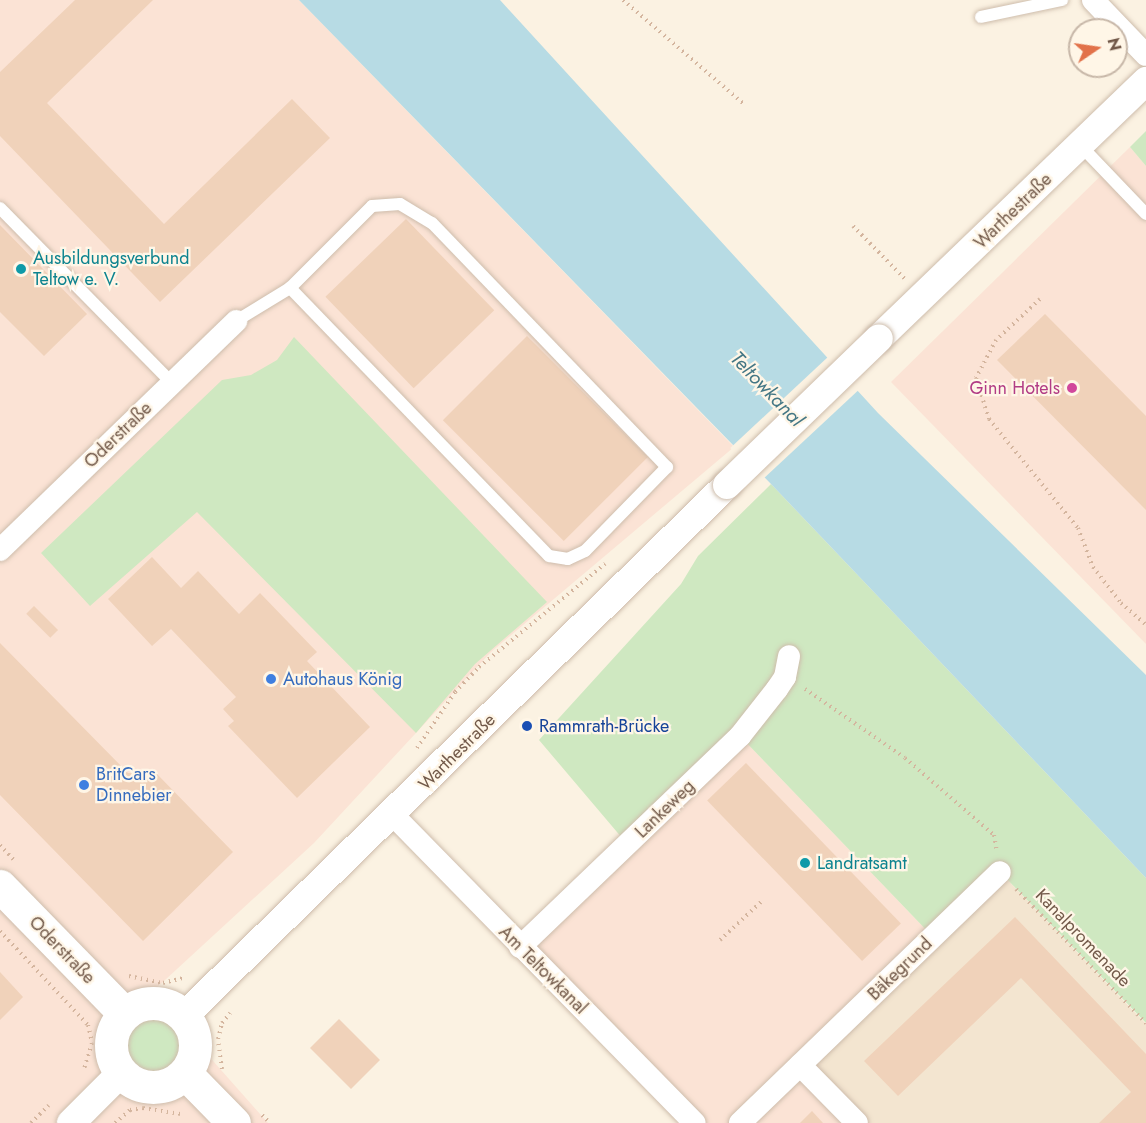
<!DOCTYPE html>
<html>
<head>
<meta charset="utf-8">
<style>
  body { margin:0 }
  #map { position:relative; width:1146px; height:1123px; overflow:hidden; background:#fbf2e2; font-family:Jost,sans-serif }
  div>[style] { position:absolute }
  .residential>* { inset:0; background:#f3e5d0 }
  .commercial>* { inset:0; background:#fbe3d5 }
  .green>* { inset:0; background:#cfe8c1 }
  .round { border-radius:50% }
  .water>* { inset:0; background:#b7dbe4 }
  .pier>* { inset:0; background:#fbf2e2; transform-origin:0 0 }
  .building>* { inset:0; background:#f0d2ba; transform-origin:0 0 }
  .path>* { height:4px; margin-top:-2px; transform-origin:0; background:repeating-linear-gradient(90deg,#d4b59e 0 1.5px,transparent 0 6px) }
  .roads { filter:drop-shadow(0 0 2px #cebdac) drop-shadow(0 0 2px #cebdac) }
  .service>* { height:12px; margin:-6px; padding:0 6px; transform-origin:6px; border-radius:6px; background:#fff }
  .minor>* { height:22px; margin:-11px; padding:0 11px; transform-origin:11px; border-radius:11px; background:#fff }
  .tertiary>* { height:28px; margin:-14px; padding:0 14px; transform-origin:14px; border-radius:14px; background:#fff }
  .secondary>* { height:33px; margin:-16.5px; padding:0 16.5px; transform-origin:16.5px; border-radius:16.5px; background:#fff }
  .secondary>.ring { margin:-16.5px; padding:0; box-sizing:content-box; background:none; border:33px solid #fff; border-radius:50% }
  .bridges { filter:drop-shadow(0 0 2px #cebdac) drop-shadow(0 0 2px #cebdac) }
  .tertiary-bridge>* { height:28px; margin:-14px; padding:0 14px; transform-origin:14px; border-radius:14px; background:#fff }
  .dots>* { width:16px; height:16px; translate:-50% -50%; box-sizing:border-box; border:3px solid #fff6e7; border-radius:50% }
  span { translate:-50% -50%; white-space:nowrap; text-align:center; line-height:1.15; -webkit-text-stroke:4.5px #fff6e7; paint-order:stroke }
  .street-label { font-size:18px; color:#725949 }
  .culture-label { font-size:18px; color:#0d838f }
  .left { translate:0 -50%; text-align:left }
  .hotel-label { font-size:18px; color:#b23c85 }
  .right { translate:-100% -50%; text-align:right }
  .shop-label { font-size:18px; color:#366cbe }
  .transit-label { font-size:18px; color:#164399 }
  .water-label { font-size:20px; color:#447785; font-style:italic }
  .north { position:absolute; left:1068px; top:18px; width:60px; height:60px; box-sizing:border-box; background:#fff6e7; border:2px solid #c7b7a8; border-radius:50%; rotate:77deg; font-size:16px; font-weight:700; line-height:24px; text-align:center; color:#725949 }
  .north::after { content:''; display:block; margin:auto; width:21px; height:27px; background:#e2724a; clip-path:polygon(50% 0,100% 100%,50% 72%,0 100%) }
</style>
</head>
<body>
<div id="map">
  <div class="residential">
    <div style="clip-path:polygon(1000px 872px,1146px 1024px,1146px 1123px,857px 1123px,800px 1065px)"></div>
  </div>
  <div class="commercial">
    <div style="clip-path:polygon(0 0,299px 0,734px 447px,491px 652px,314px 843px,152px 992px,268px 1123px,0 1123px)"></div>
    <div style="clip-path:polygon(1130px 147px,1146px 166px,1146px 644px,891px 382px)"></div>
    <div style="clip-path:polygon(740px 736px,933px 937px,800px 1065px,857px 1123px,695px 1123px,520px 947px)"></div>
  </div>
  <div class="green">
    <div style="clip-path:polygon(1146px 131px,1146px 166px,1130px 147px)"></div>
    <div style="clip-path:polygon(294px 337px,547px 602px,475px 664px,416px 733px,197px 512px,90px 606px,41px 553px,222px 380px,251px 375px,277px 360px)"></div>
    <div style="clip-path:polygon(771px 484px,1146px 878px,1146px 1023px,1000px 872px,933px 937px,740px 736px,628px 845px,539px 740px,681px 584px,698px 556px)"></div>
    <div class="round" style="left:124px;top:1016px;width:58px;height:58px"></div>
  </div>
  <div class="water">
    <div style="clip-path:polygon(299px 0,500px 0,878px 413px,1146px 675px,1146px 878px,771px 484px)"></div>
  </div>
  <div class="pier">
    <div style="left:829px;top:356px;width:45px;height:135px;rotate:47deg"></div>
  </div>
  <div class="building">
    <div style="clip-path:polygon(75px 0,153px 0,47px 103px,164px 224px,292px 99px,330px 138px,160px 302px,0 136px,0 72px)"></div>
    <div style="left:406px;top:219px;width:127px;height:112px;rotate:46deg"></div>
    <div style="clip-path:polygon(0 225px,87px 314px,44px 356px,0 312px)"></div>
    <div style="clip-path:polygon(1045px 314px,1146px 416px,1146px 510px,997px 360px)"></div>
    <div style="left:527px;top:336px;width:171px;height:119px;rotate:45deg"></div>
    <div style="clip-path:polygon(152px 557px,181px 588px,198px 571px,239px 614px,260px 593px,317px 652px,307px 661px,370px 727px,297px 798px,228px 726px,234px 721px,223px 709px,236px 697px,171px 629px,152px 646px,108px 599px)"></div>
    <div style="left:34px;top:606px;width:34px;height:11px;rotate:45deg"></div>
    <div style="clip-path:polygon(0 643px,128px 773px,157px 774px,233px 852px,143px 941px,0 795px)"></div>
    <div style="left:746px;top:763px;width:223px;height:54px;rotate:46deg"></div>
    <div style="clip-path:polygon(1015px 917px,1146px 1054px,1146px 1123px,1099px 1123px,1131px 1092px,1021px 978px,898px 1096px,864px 1061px)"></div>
    <div style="clip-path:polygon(0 972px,23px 997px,0 1020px)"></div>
    <div style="left:339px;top:1019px;width:58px;height:41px;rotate:45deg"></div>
    <div style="clip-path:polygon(812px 1111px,823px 1123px,800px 1123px)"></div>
  </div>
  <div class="path">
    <div style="left:623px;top:0;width:161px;rotate:40.7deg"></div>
    <div style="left:853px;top:226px;width:74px;rotate:45.5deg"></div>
    <div style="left:1040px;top:299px;width:60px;rotate:137deg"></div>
    <div style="left:996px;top:340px;width:43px;rotate:117.8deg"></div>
    <div style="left:976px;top:378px;width:43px;rotate:72.4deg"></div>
    <div style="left:989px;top:419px;width:141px;rotate:50.8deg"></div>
    <div style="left:1078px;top:528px;width:42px;rotate:69deg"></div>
    <div style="left:1093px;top:567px;width:46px;rotate:52.1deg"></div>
    <div style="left:1121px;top:603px;width:33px;rotate:41deg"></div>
    <div style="left:805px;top:689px;width:121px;rotate:34.6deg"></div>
    <div style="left:905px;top:758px;width:118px;rotate:40.9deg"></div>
    <div style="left:994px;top:835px;width:17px;rotate:80deg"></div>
    <div style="left:417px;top:748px;width:68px;rotate:-55.8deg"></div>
    <div style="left:455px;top:692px;width:35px;rotate:-46deg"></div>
    <div style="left:479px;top:667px;width:163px;rotate:-39.3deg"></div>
    <div style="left:0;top:845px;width:21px;rotate:47deg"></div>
    <div style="left:1016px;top:889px;width:187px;rotate:45.9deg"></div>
    <div style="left:0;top:931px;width:129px;rotate:46.9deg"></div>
    <div style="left:88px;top:1025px;width:18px;rotate:77deg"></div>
    <div style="left:92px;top:1043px;width:28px;rotate:107deg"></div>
    <div style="left:720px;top:940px;width:57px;rotate:-42.9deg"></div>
    <div style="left:129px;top:976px;width:35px;rotate:12deg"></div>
    <div style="left:163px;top:983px;width:21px;rotate:-14deg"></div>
    <div style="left:222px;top:1069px;width:30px;rotate:-98deg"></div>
    <div style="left:218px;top:1039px;width:16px;rotate:-76deg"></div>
    <div style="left:222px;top:1023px;width:13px;rotate:-51deg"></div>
    <div style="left:262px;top:1115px;width:11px;rotate:45deg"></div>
    <div style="left:31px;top:1123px;width:25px;rotate:-45deg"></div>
    <div style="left:115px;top:1123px;width:20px;rotate:-41deg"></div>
    <div style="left:130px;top:1110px;width:13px;rotate:-9deg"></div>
    <div style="left:143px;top:1108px;width:39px;rotate:9deg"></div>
  </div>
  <div class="roads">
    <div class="service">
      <div style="left:981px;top:17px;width:83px;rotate:-11.9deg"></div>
      <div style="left:1081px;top:146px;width:94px;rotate:46.3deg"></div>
      <div style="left:0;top:208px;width:245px;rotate:45.5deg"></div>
      <div style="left:236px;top:321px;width:63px;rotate:-31.4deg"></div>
      <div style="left:290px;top:288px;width:116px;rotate:-45deg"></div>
      <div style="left:372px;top:206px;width:28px;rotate:-4deg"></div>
      <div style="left:400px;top:204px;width:37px;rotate:31deg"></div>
      <div style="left:432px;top:223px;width:339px;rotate:46.1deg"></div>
      <div style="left:667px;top:467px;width:117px;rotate:134.3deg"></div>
      <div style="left:585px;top:551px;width:19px;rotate:155deg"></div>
      <div style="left:568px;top:559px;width:19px;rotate:-171deg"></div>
      <div style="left:549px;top:556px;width:373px;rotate:-134deg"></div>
    </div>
    <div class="minor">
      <div style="left:1093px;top:0;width:76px;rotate:46.1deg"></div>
      <div style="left:0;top:550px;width:329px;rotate:-44.1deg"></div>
      <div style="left:393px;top:815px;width:431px;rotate:45.6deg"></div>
      <div style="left:520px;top:947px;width:305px;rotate:-43.8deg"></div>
      <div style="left:740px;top:736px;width:60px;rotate:-51.8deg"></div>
      <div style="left:777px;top:689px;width:14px;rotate:-56deg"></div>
      <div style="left:785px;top:677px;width:21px;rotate:-79deg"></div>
      <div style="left:800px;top:1065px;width:81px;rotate:45.5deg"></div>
      <div style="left:740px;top:1123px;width:361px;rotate:-44deg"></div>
    </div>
    <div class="tertiary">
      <div style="left:879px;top:338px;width:371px;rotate:-43.9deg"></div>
      <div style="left:184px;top:1016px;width:759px;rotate:-44.36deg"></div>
      <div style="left:71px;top:1123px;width:71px;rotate:-45deg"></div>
    </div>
    <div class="secondary">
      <div style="left:0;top:886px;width:177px;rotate:45.7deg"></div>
      <div class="ring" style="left:111px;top:1003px;width:51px;height:51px"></div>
      <div style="left:185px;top:1073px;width:70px;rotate:45.6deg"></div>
    </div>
  </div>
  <div class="bridges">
    <div class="tertiary-bridge">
      <div style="left:727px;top:485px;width:211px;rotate:-44deg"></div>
    </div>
  </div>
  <div class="dots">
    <div style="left:21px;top:269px;background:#0f9aa8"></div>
    <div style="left:1072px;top:388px;background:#d1479c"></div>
    <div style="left:271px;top:679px;background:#3f7fe0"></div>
    <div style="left:527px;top:726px;background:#1a4fb4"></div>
    <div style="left:84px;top:785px;background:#3f7fe0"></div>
    <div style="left:805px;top:863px;background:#0f9aa8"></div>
  </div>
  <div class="street-label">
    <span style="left:1013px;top:211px;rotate:-44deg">Warthestraße</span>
    <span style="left:118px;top:435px;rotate:-44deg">Oderstraße</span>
    <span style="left:457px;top:752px;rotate:-45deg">Warthestraße</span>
    <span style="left:665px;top:809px;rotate:-44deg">Lankeweg</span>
    <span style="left:1083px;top:938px;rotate:46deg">Kanalpromenade</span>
    <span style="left:62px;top:950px;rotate:46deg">Oderstraße</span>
    <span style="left:900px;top:969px;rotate:-44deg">Bäkegrund</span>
    <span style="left:543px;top:970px;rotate:45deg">Am Teltowkanal</span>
  </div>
  <div class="culture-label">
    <span class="left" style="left:33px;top:269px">Ausbildungsverbund<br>Teltow e. V.</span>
    <span class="left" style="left:817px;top:863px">Landratsamt</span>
  </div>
  <div class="hotel-label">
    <span class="right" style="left:1060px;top:388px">Ginn Hotels</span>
  </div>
  <div class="shop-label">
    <span class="left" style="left:283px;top:679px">Autohaus König</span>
    <span class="left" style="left:96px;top:785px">BritCars<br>Dinnebier</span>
  </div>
  <div class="transit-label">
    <span class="left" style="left:539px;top:726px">Rammrath-Brücke</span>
  </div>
  <div class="water-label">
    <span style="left:767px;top:389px;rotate:46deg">Teltowkanal</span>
  </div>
  <div class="north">N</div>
</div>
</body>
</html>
